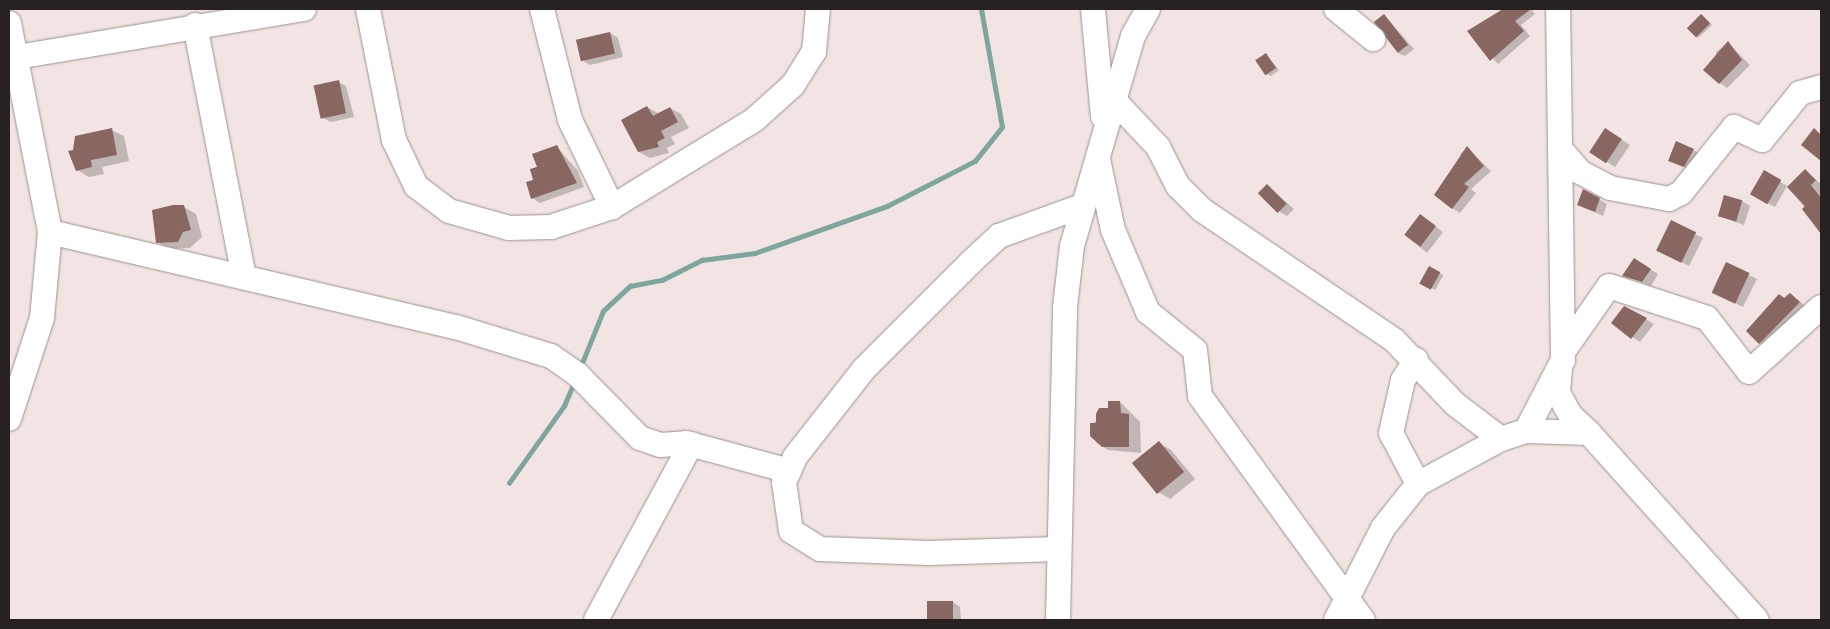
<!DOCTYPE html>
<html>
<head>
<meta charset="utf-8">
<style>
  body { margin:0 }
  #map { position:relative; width:1830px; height:629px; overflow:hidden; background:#f1e4e2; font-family:Montserrat,sans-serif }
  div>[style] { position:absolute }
  .shadow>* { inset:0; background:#0003; transform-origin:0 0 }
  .stream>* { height:4.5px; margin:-2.25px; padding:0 2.25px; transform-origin:2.25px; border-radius:2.25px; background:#7fa69c }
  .building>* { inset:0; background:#886661; transform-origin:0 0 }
  .roads { filter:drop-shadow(0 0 1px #9d9290) drop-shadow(0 0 1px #9d9290) }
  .minor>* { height:24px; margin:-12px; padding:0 12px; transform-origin:12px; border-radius:12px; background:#fff }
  span { translate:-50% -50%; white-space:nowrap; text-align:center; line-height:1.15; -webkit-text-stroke:4.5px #f1e4e2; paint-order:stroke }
  .frame { position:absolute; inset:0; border:10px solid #272221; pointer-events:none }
</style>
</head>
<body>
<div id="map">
  <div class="shadow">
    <div style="clip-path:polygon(1505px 9px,1531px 9px,1535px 14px,1521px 25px,1530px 36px,1498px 64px,1468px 31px)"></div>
    <div style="clip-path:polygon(1384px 15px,1414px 49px,1405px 56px,1398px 53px)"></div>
    <div style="clip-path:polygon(1702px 15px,1712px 25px,1698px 38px,1695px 36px)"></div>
    <div style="clip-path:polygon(610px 33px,618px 38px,623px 57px,590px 65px,582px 60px)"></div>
    <div style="clip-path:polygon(1728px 43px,1750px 65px,1727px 88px,1720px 83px,1716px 52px)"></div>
    <div style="clip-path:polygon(1266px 55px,1279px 70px,1271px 76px,1267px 74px)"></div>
    <div style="clip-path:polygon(338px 82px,346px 86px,354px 117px,331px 122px,323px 118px)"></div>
    <div style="clip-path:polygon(647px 107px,658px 113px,670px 108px,681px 114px,689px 128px,671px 137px,675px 144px,667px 148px,669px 153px,650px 158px,639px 152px)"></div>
    <div style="clip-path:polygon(111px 130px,124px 136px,129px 161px,102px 167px,104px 174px,89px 177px,77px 170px)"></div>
    <div style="clip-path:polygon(1613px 134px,1630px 145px,1615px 167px,1591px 152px)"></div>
    <div style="clip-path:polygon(557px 147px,578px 171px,584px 187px,540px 203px,532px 198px,538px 168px)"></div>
    <div style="clip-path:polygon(1467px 148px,1491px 171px,1471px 189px,1476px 193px,1460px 213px,1452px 208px,1464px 159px,1460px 154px)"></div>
    <div style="clip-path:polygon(1693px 150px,1701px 154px,1692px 171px,1677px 164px)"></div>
    <div style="clip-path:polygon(1805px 171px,1821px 184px,1821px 228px,1787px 186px,1775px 207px,1751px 194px,1764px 172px,1789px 187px)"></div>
    <div style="clip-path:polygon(1267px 186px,1294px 209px,1287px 216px,1280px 212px)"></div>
    <div style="clip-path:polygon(1584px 191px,1607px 204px,1603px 216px,1579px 205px)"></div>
    <div style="clip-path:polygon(1742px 201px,1750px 206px,1744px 225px,1719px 216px)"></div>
    <div style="clip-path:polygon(184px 207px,196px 214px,202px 237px,190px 248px,169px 249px,157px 242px)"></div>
    <div style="left:1421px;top:215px;width:28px;height:26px;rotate:38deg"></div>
    <div style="clip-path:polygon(1695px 234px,1703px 238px,1689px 266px,1666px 254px)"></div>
    <div style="clip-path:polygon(1642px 264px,1658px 274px,1651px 286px,1624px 275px)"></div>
    <div style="left:1430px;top:268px;width:15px;height:17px;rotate:28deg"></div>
    <div style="clip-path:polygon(1749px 275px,1757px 279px,1743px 307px,1721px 296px)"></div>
    <div style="clip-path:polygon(1790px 294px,1807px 307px,1767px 348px,1759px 343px,1780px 295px,1786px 299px)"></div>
    <div style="clip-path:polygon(1625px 307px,1654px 324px,1640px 342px,1632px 337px)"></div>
    <div style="clip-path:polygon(1120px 402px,1140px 422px,1141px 453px,1108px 450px,1096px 442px,1092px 424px)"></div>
    <div style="clip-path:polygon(1159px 443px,1171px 450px,1195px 479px,1170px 499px,1158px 492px)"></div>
    <div style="clip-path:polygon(953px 602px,960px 607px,961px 620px,928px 620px,928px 604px)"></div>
  </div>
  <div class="stream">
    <div style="left:580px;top:368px;width:61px;rotate:-68deg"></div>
    <div style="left:603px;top:311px;width:37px;rotate:-43deg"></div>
    <div style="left:630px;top:286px;width:33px;rotate:-11deg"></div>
    <div style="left:662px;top:280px;width:45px;rotate:-26.6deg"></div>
    <div style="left:702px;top:260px;width:53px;rotate:-7.5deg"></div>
    <div style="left:755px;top:253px;width:140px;rotate:-19.6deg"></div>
    <div style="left:887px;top:206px;width:99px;rotate:-27.1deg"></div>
    <div style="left:975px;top:161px;width:43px;rotate:-51.5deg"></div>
    <div style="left:1002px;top:127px;width:120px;rotate:-100.1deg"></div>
    <div style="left:509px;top:483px;width:95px;rotate:-54.5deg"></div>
    <div style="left:564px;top:406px;width:26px;rotate:-67deg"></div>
  </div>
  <div class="building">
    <div style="clip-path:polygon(1503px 9px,1531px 9px,1515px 21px,1524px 31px,1490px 61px,1467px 31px)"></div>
    <div style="left:1384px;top:14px;width:39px;height:13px;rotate:52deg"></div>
    <div style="left:1701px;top:14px;width:13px;height:20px;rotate:45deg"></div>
    <div style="left:610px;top:32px;width:22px;height:35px;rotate:77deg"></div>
    <div style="clip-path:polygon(1728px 41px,1742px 60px,1719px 84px,1703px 70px)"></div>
    <div style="left:1266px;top:53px;width:18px;height:13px;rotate:56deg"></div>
    <div style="left:339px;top:80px;width:34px;height:26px;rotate:78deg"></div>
    <div style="clip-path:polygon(647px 106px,653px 116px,670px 107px,678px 122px,661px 131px,665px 138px,657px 142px,659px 147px,638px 152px,621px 120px)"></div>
    <div style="clip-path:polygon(112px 128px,117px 155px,91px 160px,92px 167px,76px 171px,68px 151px,73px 150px,75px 136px)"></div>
    <div style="left:1605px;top:128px;width:20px;height:29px;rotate:33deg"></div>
    <div style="clip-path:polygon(1814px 128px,1821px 135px,1821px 161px,1801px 145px)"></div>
    <div style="clip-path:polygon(1676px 141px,1694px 149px,1684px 167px,1668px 161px)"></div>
    <div style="clip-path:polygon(557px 145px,577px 183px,531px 199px,526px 182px,533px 180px,530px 169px,537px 167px,532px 154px)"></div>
    <div style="clip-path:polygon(1467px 146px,1484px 166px,1464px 184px,1469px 187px,1452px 209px,1434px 195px)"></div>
    <div style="clip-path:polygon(1805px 169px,1816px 180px,1811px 185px,1821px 198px,1821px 234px,1802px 209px,1805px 206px,1787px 187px)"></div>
    <div style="left:1764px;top:170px;width:20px;height:28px;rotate:30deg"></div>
    <div style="left:1267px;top:184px;width:28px;height:13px;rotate:45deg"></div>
    <div style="clip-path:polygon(1583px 189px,1600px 198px,1595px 212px,1577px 205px)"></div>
    <div style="left:1724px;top:195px;width:19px;height:22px;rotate:16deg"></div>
    <div style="clip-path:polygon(173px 205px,184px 205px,191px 230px,183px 232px,178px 242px,156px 243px,152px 210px)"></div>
    <div style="left:1420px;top:214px;width:20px;height:26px;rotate:37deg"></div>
    <div style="left:1671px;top:220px;width:28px;height:34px;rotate:26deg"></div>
    <div style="clip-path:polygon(1634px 258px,1651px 269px,1642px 282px,1622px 276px)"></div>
    <div style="left:1726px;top:262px;width:26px;height:34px;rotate:25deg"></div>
    <div style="left:1429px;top:266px;width:13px;height:20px;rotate:29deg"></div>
    <div style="clip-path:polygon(1790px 293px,1800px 302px,1759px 344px,1746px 331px,1779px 294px,1784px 298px)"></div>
    <div style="clip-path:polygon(1624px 306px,1647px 318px,1631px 339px,1611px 323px)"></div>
    <div style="clip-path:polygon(1108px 401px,1120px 401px,1121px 413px,1129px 414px,1129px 447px,1102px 447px,1090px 436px,1090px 423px,1096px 423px,1096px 414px,1099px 408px,1108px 408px)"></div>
    <div style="left:1159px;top:441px;width:40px;height:35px;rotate:51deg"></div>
    <div style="left:953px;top:601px;width:19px;height:26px;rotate:90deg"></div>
  </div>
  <div class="roads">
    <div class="minor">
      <div style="left:368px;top:9px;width:134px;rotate:78.8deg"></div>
      <div style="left:394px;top:140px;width:51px;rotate:64.4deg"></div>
      <div style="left:416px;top:186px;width:41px;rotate:37.1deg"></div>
      <div style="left:449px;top:211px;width:62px;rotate:15.8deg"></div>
      <div style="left:509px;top:228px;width:42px;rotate:-1.4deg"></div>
      <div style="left:551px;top:227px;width:64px;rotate:-18.2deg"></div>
      <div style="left:612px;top:207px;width:167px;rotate:-31.5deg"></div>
      <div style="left:754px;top:120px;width:52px;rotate:-41.9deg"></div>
      <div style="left:793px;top:85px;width:39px;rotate:-58deg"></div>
      <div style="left:814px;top:52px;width:43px;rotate:-84.7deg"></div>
      <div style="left:542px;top:9px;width:114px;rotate:75.8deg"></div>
      <div style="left:570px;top:120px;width:97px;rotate:64.2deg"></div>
      <div style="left:1093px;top:9px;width:108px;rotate:84.7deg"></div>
      <div style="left:1336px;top:9px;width:48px;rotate:39deg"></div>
      <div style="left:9px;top:23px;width:213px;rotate:78.9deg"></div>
      <div style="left:50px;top:232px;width:86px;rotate:95.3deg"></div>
      <div style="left:42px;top:318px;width:106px;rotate:108.1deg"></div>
      <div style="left:195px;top:25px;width:257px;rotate:79deg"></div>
      <div style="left:17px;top:57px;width:291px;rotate:-9.5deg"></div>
      <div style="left:1113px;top:99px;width:66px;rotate:46.8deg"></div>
      <div style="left:1158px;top:147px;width:44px;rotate:62.9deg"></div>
      <div style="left:1178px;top:186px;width:34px;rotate:45deg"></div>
      <div style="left:1202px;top:210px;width:232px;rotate:34.1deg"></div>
      <div style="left:1394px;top:340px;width:88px;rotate:46.4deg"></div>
      <div style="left:1455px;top:404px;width:58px;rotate:37.3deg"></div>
      <div style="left:1501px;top:439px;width:26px;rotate:-18deg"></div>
      <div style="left:1526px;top:431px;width:63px;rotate:1.8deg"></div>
      <div style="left:1589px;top:433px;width:251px;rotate:48.1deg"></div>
      <div style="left:1562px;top:151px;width:28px;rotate:49deg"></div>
      <div style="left:1580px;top:172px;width:34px;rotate:28deg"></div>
      <div style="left:1610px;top:188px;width:60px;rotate:10.6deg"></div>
      <div style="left:1669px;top:199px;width:13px;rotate:-27deg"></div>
      <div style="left:1681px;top:193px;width:85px;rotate:-51.2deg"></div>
      <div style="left:1734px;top:127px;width:31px;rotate:25deg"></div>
      <div style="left:1762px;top:140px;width:60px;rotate:-51deg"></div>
      <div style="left:1800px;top:93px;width:22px;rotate:-16deg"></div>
      <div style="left:1098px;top:159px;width:73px;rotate:78.1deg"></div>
      <div style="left:1113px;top:230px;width:89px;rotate:66.9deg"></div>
      <div style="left:1148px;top:312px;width:60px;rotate:39deg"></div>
      <div style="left:1195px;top:350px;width:46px;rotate:83.8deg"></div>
      <div style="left:1200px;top:396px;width:277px;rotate:54deg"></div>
      <div style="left:50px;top:232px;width:417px;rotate:13.2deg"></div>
      <div style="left:456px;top:327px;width:99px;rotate:17deg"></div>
      <div style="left:551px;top:356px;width:32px;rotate:35deg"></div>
      <div style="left:577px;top:374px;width:90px;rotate:45.5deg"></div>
      <div style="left:640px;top:438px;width:21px;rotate:19deg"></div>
      <div style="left:660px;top:445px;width:26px;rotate:-4deg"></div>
      <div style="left:686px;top:443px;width:107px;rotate:15.2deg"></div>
      <div style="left:1563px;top:352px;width:80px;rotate:-55.1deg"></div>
      <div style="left:1609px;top:286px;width:103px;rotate:18.1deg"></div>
      <div style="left:1707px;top:318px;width:68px;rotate:52.1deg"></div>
      <div style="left:1749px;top:372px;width:97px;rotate:-42.1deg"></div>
      <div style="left:1560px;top:369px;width:24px;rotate:95deg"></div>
      <div style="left:1558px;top:393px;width:26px;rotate:61deg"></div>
      <div style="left:1571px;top:416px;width:25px;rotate:43deg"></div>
      <div style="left:1526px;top:431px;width:80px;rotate:-62.5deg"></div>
      <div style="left:1563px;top:360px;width:351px;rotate:-90.8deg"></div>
      <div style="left:1418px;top:484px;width:94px;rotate:-28.5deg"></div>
      <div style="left:1058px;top:549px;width:129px;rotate:178.2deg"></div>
      <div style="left:929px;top:553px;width:109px;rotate:-177.9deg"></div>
      <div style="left:820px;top:549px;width:34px;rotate:-148deg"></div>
      <div style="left:791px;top:531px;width:49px;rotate:-98.1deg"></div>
      <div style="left:784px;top:482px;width:27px;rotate:-66deg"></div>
      <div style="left:795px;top:457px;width:112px;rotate:-51.9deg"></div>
      <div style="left:864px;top:369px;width:150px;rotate:-45deg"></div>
      <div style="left:970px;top:263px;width:40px;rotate:-43deg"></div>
      <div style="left:999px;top:236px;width:88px;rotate:-19.9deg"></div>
      <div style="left:596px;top:620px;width:200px;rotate:-61.6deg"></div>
      <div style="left:1058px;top:620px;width:313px;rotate:-88.7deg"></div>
      <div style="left:1065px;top:307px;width:61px;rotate:-83.5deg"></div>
      <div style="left:1072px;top:246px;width:219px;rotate:-73.8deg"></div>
      <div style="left:1133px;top:36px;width:31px;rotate:-61deg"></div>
      <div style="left:1336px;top:620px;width:103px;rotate:-62.9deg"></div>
      <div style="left:1383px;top:528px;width:56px;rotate:-51.5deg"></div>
      <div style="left:1418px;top:484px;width:58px;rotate:-117.9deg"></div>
      <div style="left:1391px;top:433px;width:54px;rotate:-77.2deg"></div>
      <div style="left:1403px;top:380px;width:24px;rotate:-57deg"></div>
    </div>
  </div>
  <div class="frame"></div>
</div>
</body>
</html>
